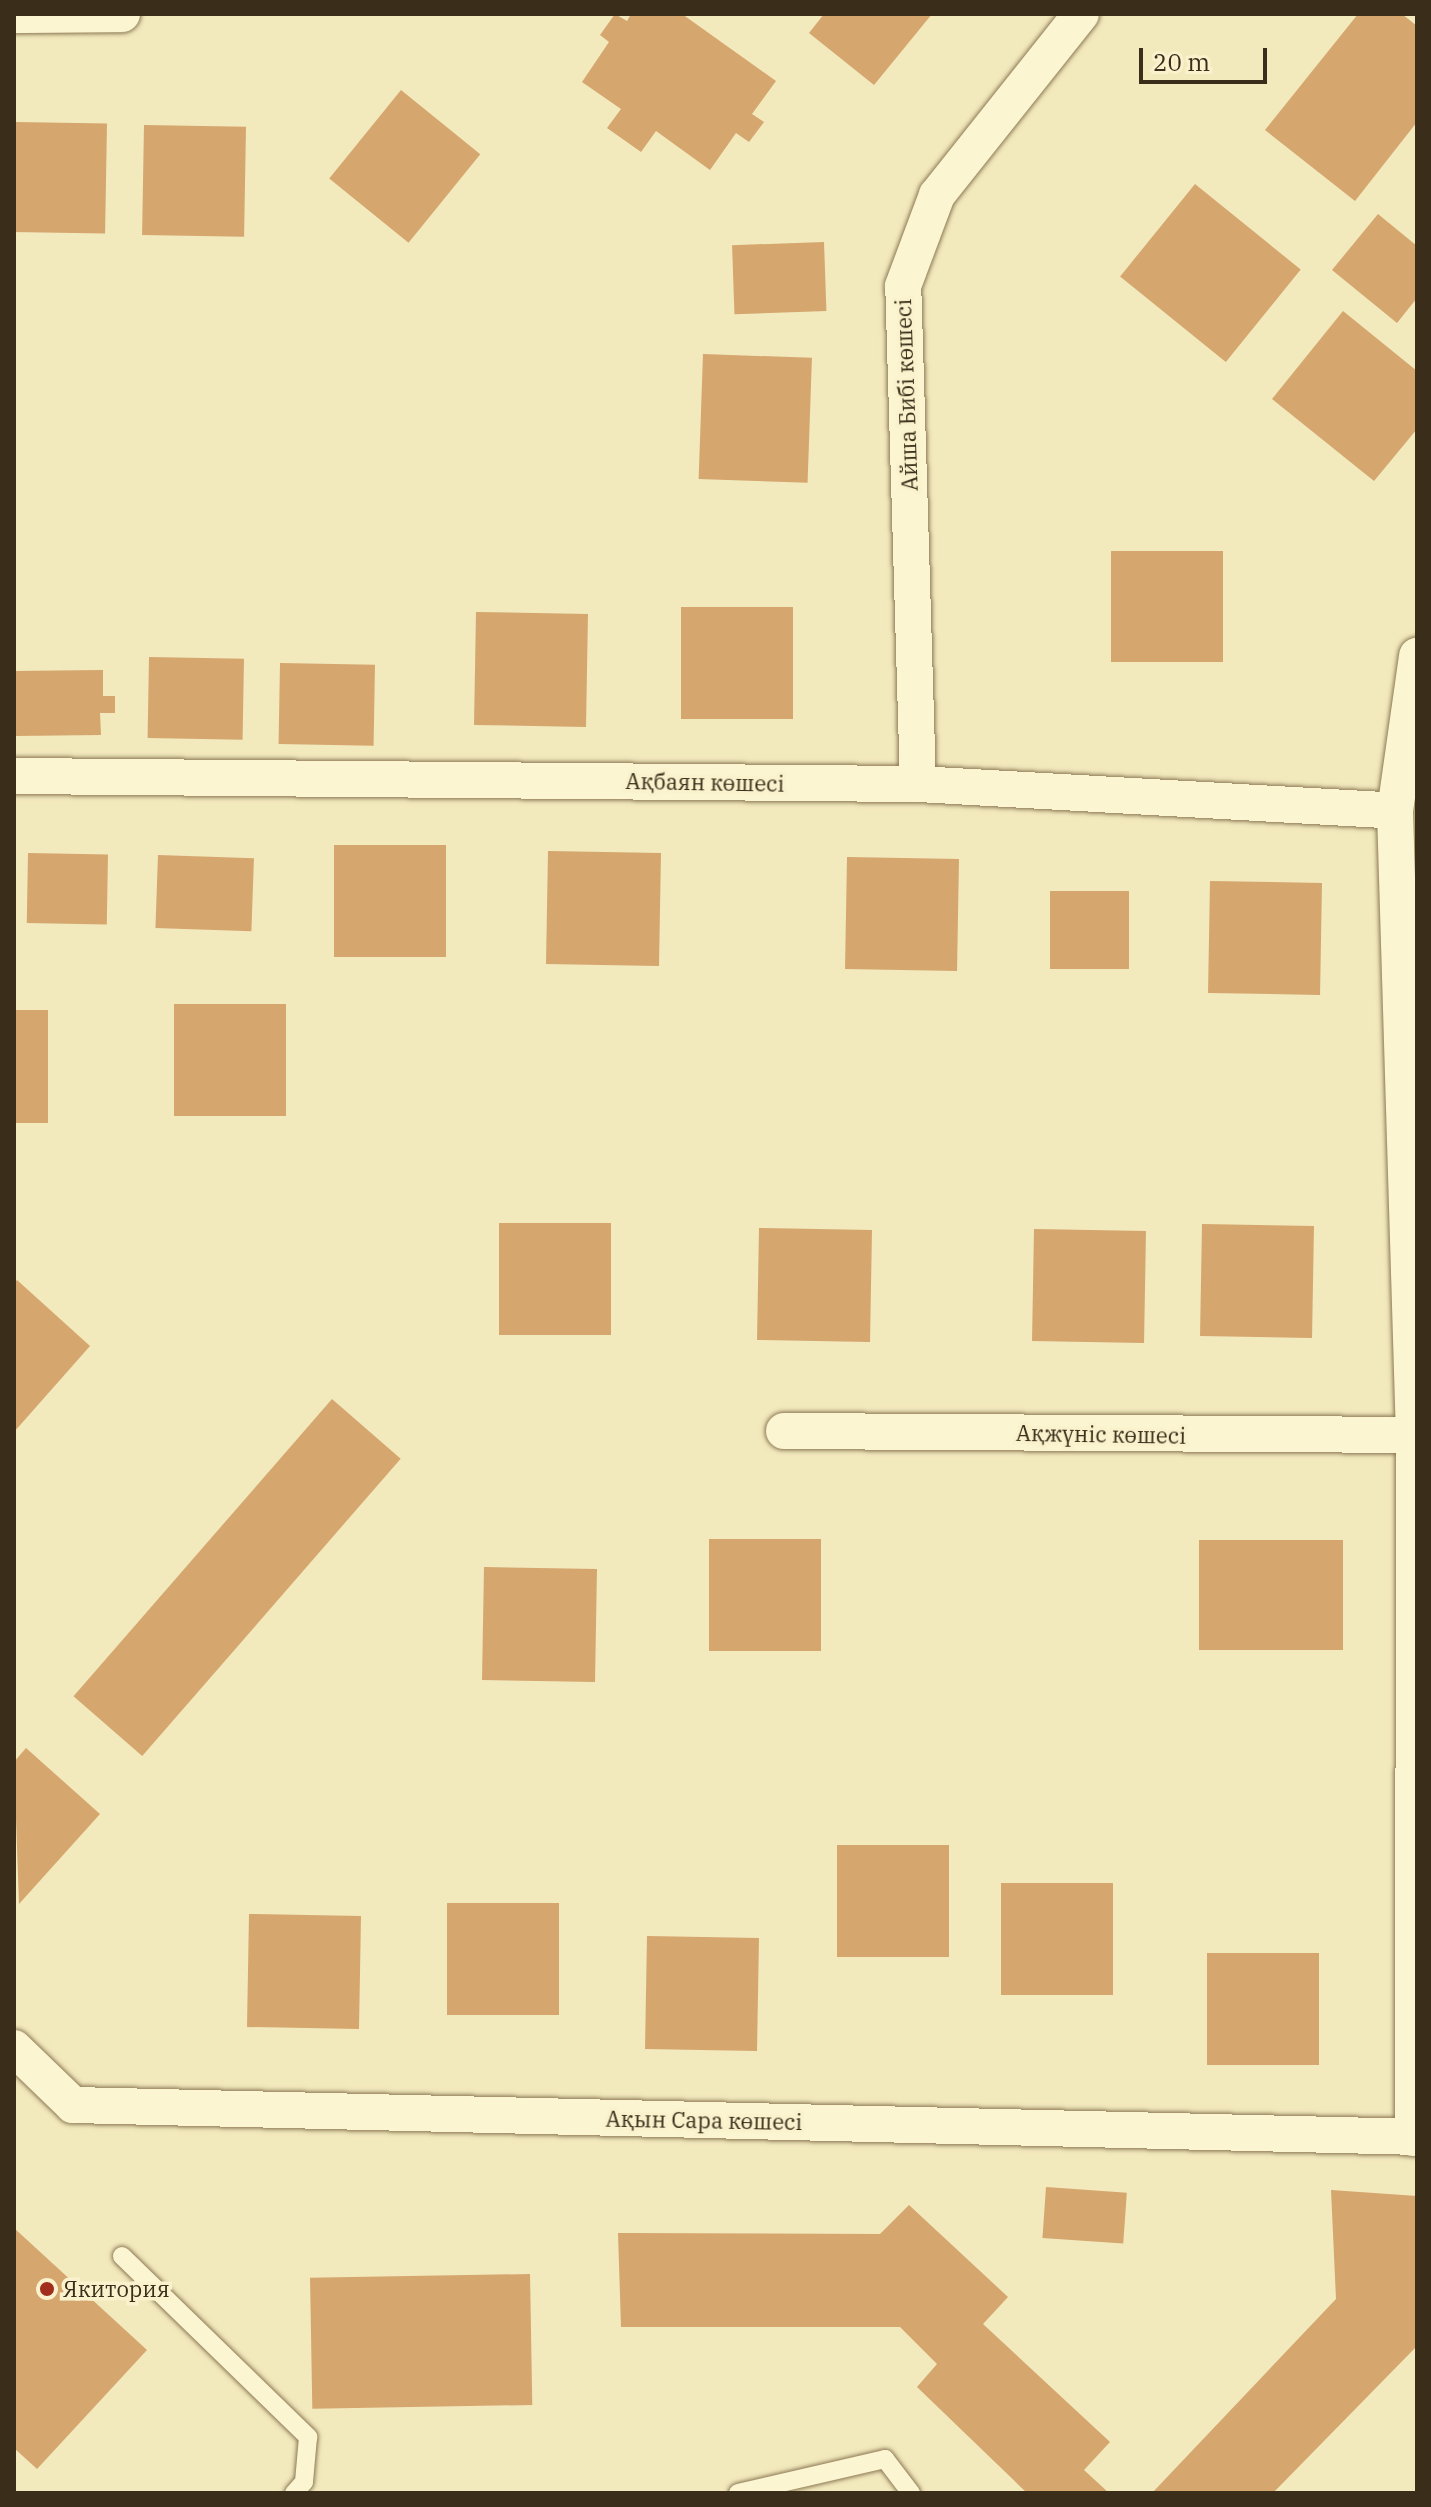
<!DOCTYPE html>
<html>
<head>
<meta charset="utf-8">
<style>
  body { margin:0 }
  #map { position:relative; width:1431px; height:2507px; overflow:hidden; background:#f2e9bd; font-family:"IBM Plex Serif",serif }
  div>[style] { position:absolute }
  .building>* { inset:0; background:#d5a66e; transform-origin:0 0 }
  .roads { filter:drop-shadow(0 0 2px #8c7954) drop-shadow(0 0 2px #8c7954) }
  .lane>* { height:18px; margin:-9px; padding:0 9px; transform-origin:9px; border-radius:9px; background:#fcf5d1 }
  .street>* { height:36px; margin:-18px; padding:0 18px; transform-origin:18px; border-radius:18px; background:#fcf5d1 }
  .dots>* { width:22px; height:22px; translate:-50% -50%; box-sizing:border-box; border:4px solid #f9f2cd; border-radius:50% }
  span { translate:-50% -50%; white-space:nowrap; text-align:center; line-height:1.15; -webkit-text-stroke:7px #f9f2cd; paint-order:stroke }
  .street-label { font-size:22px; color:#3a2e1a }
  .poi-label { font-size:22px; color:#3a2e1a }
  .left { translate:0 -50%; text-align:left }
  .frame { position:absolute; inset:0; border:16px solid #3a2e1a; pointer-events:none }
  .scale { position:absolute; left:1139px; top:48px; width:128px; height:36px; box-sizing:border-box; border:4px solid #3a2e1a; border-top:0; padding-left:10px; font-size:24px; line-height:28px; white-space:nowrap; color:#3a2e1a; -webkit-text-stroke:6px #f9f2cd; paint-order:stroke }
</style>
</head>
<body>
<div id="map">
  <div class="building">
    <div style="clip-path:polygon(615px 14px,627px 21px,631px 14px,682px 14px,776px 81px,752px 114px,764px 122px,749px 142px,736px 133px,710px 170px,656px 131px,641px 152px,607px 128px,621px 109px,582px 82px,609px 42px,600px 35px)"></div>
    <div style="clip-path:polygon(824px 14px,932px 14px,874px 85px,809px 33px)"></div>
    <div style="clip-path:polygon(1358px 14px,1402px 14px,1417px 26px,1417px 122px,1355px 201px,1265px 130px)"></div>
    <div style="left:401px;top:90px;width:102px;height:114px;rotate:39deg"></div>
    <div style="left:14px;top:122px;width:93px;height:110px;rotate:1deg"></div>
    <div style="left:144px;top:125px;width:102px;height:110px;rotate:1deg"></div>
    <div style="left:1195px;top:184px;width:136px;height:119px;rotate:39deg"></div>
    <div style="clip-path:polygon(1378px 214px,1417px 246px,1417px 298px,1397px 323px,1332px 270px)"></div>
    <div style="left:824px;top:242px;width:69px;height:92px;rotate:88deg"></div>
    <div style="clip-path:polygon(1343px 311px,1417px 371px,1417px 429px,1374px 481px,1272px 399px)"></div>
    <div style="left:703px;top:354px;width:109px;height:125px;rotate:2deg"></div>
    <div style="left:1111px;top:551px;width:112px;height:111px"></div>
    <div style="left:681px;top:607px;width:112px;height:112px"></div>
    <div style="left:476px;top:612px;width:112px;height:113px;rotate:1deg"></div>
    <div style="left:149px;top:657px;width:95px;height:81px;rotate:1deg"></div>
    <div style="left:280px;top:663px;width:95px;height:81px;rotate:1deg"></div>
    <div style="clip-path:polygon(103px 670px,103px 696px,115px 696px,115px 713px,100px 713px,101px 735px,15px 736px,14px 671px)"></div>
    <div style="left:334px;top:845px;width:112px;height:112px"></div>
    <div style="left:548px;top:851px;width:113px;height:113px;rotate:1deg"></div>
    <div style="left:28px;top:853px;width:80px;height:70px;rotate:1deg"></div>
    <div style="left:158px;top:855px;width:96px;height:73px;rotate:2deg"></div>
    <div style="left:847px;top:857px;width:112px;height:112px;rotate:1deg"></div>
    <div style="left:1210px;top:881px;width:112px;height:112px;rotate:1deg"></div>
    <div style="left:1050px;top:891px;width:79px;height:78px"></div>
    <div style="left:174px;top:1004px;width:112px;height:112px"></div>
    <div style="left:14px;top:1010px;width:34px;height:113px"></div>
    <div style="left:499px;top:1223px;width:112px;height:112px"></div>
    <div style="left:1202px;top:1224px;width:112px;height:112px;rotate:1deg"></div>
    <div style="left:759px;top:1228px;width:113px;height:112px;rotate:1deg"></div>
    <div style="left:1034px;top:1229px;width:112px;height:112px;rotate:1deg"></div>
    <div style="clip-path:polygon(17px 1280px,90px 1346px,14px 1432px,14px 1283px)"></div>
    <div style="left:332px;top:1399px;width:91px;height:394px;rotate:41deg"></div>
    <div style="left:709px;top:1539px;width:112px;height:112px"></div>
    <div style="left:1199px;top:1540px;width:144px;height:110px"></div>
    <div style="left:484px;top:1567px;width:113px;height:113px;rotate:1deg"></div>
    <div style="clip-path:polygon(26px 1748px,100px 1814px,19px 1904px,14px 1762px)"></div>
    <div style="left:837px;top:1845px;width:112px;height:112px"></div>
    <div style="left:1001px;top:1883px;width:112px;height:112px"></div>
    <div style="left:447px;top:1903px;width:112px;height:112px"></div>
    <div style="left:249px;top:1914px;width:112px;height:113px;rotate:1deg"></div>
    <div style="left:647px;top:1936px;width:112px;height:113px;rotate:1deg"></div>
    <div style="left:1207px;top:1953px;width:112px;height:112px"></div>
    <div style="left:1046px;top:2187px;width:81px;height:51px;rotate:4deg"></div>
    <div style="clip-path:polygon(1331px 2190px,1417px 2196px,1417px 2346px,1273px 2493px,1152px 2493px,1336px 2299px)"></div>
    <div style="clip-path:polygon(909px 2205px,1008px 2297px,983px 2324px,1110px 2442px,1084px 2470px,1109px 2493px,1027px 2493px,917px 2387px,937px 2364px,900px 2327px,621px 2327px,618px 2233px,880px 2234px)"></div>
    <div style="clip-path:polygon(14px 2228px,147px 2350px,37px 2469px,14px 2448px)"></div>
    <div style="left:530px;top:2274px;width:131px;height:220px;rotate:89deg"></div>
  </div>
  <div class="roads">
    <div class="lane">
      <div style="left:122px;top:2256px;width:260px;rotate:44.2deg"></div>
      <div style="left:308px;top:2437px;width:45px;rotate:95.1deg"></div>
      <div style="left:304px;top:2482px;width:15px;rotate:132deg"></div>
      <div style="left:738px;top:2493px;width:151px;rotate:-13deg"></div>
      <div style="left:885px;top:2459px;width:43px;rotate:52.6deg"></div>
    </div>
    <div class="street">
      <div style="left:14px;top:15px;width:108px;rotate:-0.5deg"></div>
      <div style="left:14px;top:776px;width:904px;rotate:0.51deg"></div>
      <div style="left:918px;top:784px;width:478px;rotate:3.2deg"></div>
      <div style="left:918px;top:784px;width:498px;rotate:-91.7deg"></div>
      <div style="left:903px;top:286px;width:97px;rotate:-69.5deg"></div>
      <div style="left:937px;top:195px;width:231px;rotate:-51.5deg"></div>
      <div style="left:784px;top:1431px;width:633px;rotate:0.36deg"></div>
      <div style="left:14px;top:2048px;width:82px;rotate:44deg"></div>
      <div style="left:73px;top:2105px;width:1344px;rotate:1.36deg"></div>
      <div style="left:1413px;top:2138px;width:701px;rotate:-89.92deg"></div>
      <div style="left:1414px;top:1437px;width:626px;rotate:-91.74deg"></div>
      <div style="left:1395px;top:811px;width:157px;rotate:-81.9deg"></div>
    </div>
  </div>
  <div class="dots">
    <div style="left:47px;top:2289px;background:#a22e1d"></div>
  </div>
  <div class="street-label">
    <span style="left:906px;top:395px;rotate:-92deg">Айша Бибі көшесі</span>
    <span style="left:705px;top:782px;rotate:1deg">Ақбаян көшесі</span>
    <span style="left:1101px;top:1434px;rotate:1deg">Ақжүніс көшесі</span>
    <span style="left:704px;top:2120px;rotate:1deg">Ақын Сара көшесі</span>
  </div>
  <div class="poi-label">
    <span class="left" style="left:63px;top:2289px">Якитория</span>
  </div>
  <div class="frame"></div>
  <div class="scale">20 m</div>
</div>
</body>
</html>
